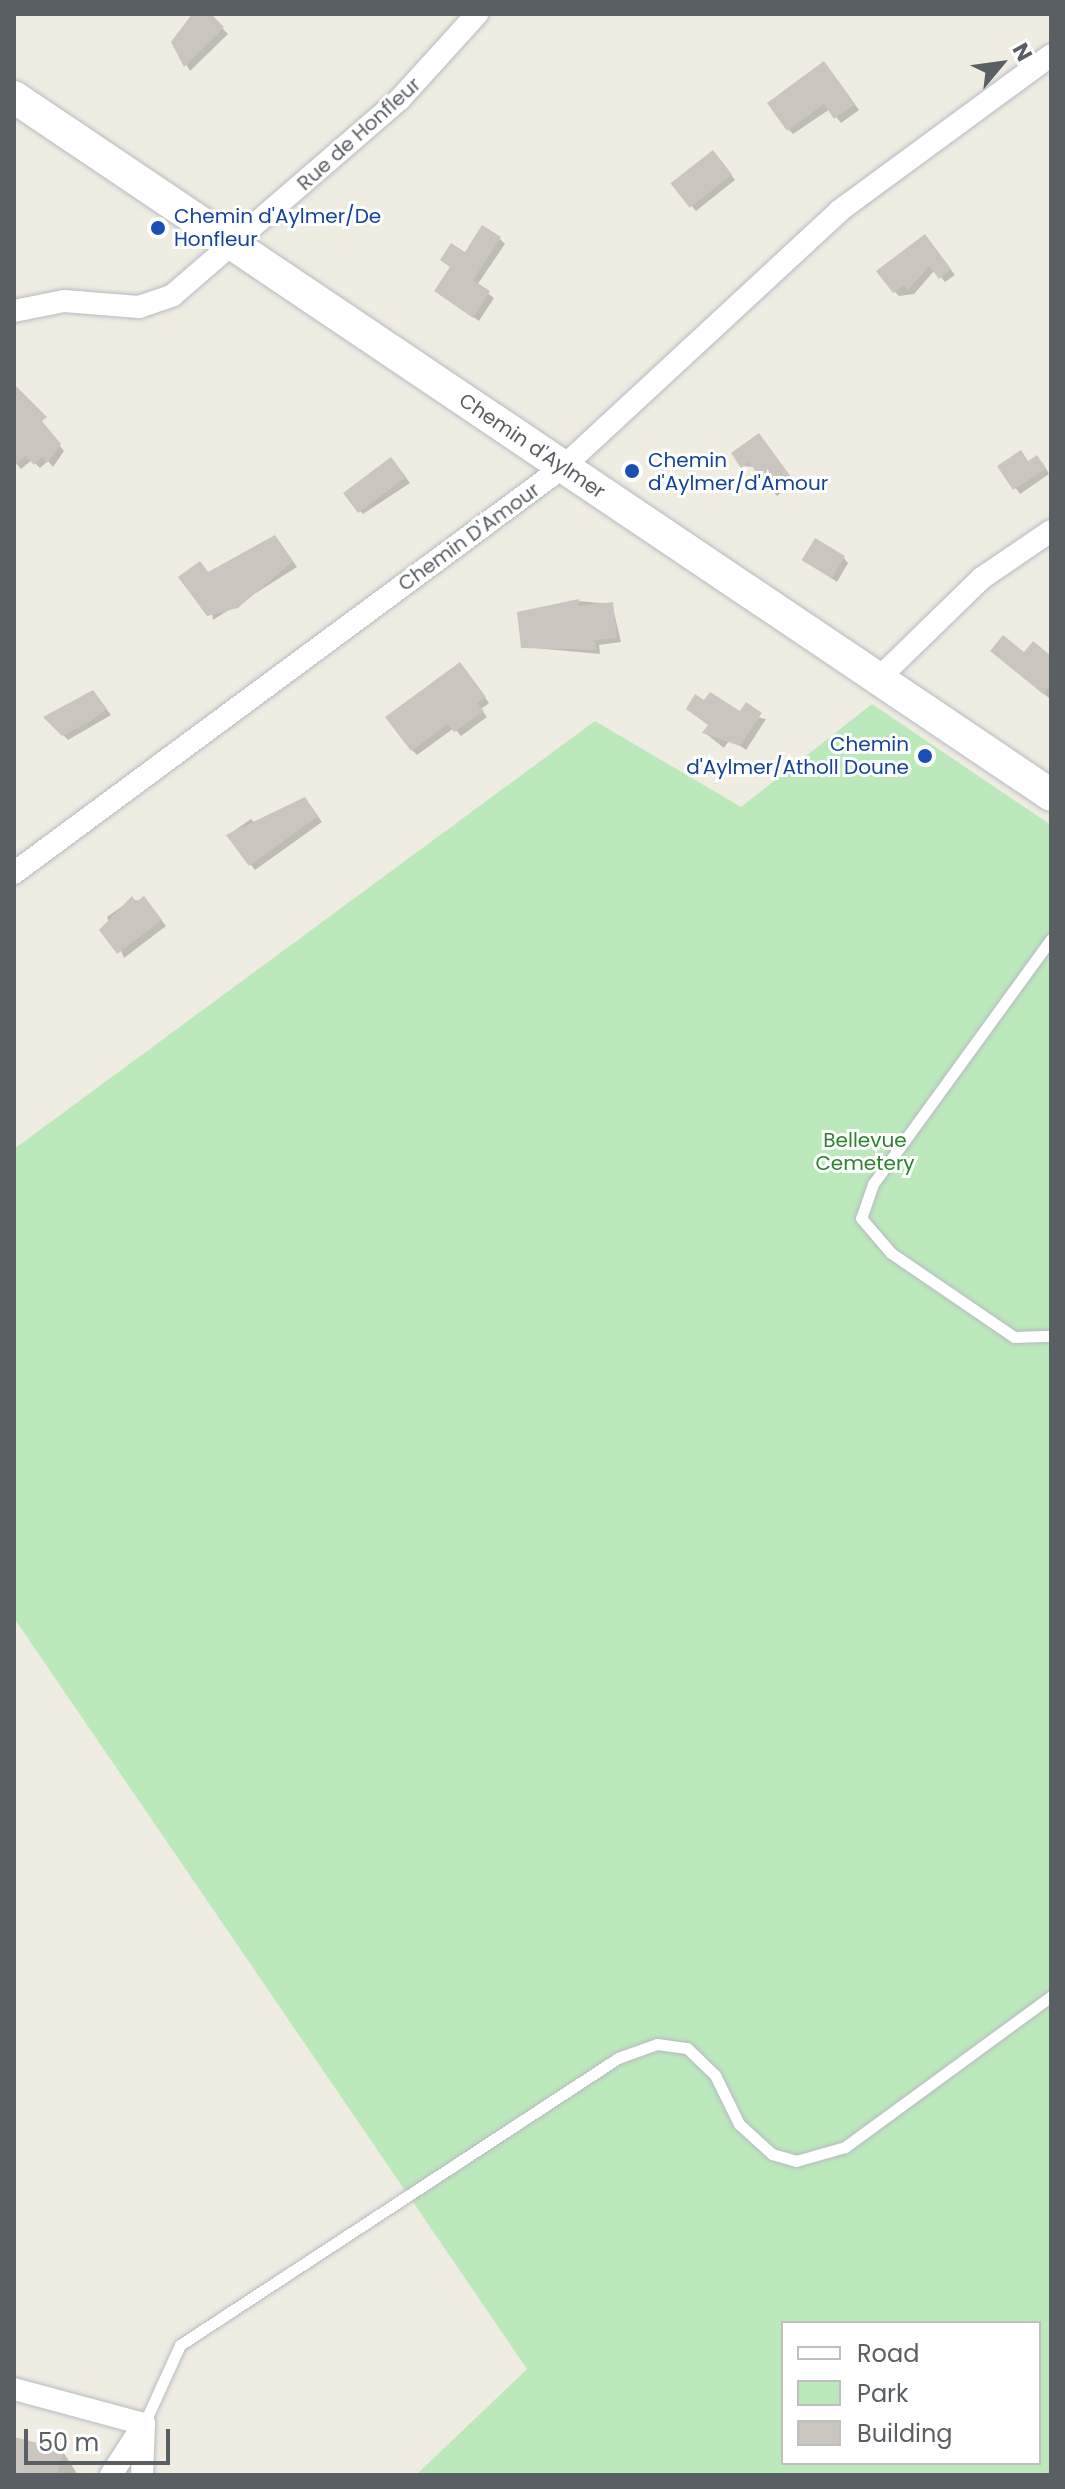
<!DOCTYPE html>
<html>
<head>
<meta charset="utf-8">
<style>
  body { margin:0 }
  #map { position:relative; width:1065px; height:2489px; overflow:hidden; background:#efece2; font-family:Poppins,sans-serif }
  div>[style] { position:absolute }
  .green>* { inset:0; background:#bce9bc }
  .shadow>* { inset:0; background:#0003 }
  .building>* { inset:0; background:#cac6bf; transform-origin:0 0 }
  .roads { filter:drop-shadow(0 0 2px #b7bac0) drop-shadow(0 0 2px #b7bac0) }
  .service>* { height:11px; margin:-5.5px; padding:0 5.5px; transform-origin:5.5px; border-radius:5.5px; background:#fff }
  .minor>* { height:22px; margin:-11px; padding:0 11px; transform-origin:11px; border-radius:11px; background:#fff }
  .secondary>* { height:32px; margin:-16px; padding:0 16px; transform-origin:16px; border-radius:16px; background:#fff }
  .dots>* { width:22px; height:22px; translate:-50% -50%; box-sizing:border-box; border:4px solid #fff; border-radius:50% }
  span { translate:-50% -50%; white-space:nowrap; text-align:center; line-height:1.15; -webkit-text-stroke:6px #fff; paint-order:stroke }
  .street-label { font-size:20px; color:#5a5f64 }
  .transit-label { font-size:20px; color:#164399 }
  .left { translate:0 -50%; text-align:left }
  .right { translate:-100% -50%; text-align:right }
  .park-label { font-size:20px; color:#2c8230 }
  .frame { position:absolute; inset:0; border:16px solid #5a5f64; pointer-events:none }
  .legend { position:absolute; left:781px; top:2321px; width:260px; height:144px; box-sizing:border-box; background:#fff; border:2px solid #bdbfc1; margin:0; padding:10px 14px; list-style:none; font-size:24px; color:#5a5f64 }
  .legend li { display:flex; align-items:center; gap:16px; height:40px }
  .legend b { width:40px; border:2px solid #bdbfc1 }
  .north { position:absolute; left:961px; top:24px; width:80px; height:80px; -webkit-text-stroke:6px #fff; paint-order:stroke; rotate:61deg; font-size:22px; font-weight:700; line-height:32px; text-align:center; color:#5a5f64 }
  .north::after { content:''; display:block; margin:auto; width:28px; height:36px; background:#5a5f64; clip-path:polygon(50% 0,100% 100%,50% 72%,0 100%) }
  .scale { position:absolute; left:24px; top:2429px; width:146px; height:36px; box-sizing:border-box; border:4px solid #5a5f64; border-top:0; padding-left:10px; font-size:24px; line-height:28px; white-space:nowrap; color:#5a5f64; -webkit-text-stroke:6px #fff; paint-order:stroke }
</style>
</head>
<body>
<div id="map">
  <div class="green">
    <div style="clip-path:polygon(evenodd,872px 704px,1051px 825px,1051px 2475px,416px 2475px,527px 2369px,14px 1618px,14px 1149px,595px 721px,741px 807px,872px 704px,783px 2323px,1039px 2323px,1039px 2463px,783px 2463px,783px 2323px)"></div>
  </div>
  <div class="shadow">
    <div style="clip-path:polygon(194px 14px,208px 14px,228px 34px,190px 71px,174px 43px)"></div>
    <div style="clip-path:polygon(829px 69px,859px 110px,841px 123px,830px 109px,793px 134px,788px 129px)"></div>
    <div style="clip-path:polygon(718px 158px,735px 180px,696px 211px,673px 183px)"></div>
    <div style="clip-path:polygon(500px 239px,505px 244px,477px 285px,494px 298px,479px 321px,436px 291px,465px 255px)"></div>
    <div style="clip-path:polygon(930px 242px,955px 275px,945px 282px,935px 270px,914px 294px,899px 296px,894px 291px)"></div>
    <div style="clip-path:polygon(14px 386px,64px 451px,53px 467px,48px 461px,40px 468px,32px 460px,21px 469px,14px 461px)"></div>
    <div style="clip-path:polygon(764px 441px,795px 483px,777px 496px,754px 467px,743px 466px)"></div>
    <div style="clip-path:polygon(1029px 462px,1042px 462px,1049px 474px,1020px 494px,1000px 467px)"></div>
    <div style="clip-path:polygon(396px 465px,410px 483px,363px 514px,358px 509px)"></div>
    <div style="clip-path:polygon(280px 543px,297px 567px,213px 620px,208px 574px)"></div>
    <div style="clip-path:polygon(843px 557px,848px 563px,837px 582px,804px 560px)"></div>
    <div style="clip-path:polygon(578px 601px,612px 604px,621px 642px,599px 645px,600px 654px,523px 647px)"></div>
    <div style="clip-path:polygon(998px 656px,1051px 659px,1051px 695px,1049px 698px)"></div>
    <div style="clip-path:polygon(465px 670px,489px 703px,481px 709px,487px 717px,461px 736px,454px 728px,417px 755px,412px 750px)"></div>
    <div style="clip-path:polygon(98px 698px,111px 715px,68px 740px,47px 717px)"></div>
    <div style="clip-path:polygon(740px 714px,766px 719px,746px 750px,730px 739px,724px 748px,705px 733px)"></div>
    <div style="clip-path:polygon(310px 805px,322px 822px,255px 870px,228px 835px,251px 819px,258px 827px)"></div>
    <div style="clip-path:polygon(132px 899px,149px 904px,166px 926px,124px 958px,107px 917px)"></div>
    <div style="clip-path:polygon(14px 2439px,63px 2452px,78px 2475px,14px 2475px)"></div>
  </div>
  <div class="building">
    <div style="clip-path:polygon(192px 14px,211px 14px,224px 27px,184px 67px,171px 42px)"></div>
    <div style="clip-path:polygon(824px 61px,855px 104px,834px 119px,824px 104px,787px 131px,767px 103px)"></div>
    <div style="left:713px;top:150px;width:31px;height:54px;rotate:52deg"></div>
    <div style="clip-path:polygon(482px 225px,501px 237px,473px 280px,490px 291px,473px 318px,434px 291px,450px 267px,440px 260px,451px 243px,465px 252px)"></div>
    <div style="clip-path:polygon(925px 234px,951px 269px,939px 279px,929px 266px,908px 290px,904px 285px,893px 293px,876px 271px)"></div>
    <div style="clip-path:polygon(14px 384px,47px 417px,42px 421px,61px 444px,47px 463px,42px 457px,34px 465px,26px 456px,14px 465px)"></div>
    <div style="clip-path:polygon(759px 433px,791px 477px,770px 492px,749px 462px,741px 468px,731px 453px)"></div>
    <div style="clip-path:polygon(1021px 450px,1028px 461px,1037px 455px,1046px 469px,1013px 490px,997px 466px)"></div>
    <div style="left:391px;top:457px;width:25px;height:60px;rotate:53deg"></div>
    <div style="clip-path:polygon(275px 535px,293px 561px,238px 608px,207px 616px,178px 577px,200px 561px,208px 572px)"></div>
    <div style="left:815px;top:538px;width:35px;height:26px;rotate:31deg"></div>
    <div style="clip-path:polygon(579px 599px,579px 606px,613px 602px,617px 638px,595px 640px,596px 650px,521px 648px,517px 612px)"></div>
    <div style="clip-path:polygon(1003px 635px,1024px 652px,1033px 641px,1051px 656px,1051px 684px,1043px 694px,990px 651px)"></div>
    <div style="clip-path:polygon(460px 662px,486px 697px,477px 703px,484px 711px,454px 732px,448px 724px,411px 751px,385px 717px)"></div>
    <div style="clip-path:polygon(93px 690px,107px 709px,91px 721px,62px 736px,43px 717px)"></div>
    <div style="clip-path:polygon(710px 692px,740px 711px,746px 702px,762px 713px,740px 746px,702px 733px,708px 725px,686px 709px,695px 694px,704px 700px)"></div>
    <div style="clip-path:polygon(305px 797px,318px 816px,249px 866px,226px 835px)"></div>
    <div style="clip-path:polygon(132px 896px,136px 902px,144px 896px,162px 920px,117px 954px,99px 930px)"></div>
    <div style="clip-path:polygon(14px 2437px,64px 2450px,57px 2475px,14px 2475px)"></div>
  </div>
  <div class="roads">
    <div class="service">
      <div style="left:1051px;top:939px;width:303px;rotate:126deg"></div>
      <div style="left:873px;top:1184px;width:36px;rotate:109deg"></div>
      <div style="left:861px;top:1218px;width:46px;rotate:49.4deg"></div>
      <div style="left:891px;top:1253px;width:149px;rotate:34.3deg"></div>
      <div style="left:1014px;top:1337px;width:37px;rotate:-2deg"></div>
      <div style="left:144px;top:2424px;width:87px;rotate:-65.5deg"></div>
      <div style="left:180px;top:2345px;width:524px;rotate:-33.23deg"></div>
      <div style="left:618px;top:2058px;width:41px;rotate:-19.7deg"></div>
      <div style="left:657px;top:2044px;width:30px;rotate:8deg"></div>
      <div style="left:687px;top:2048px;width:39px;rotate:44deg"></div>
      <div style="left:715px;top:2075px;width:55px;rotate:63.9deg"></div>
      <div style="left:739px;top:2124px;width:45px;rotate:42.3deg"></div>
      <div style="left:772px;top:2154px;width:25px;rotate:16deg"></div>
      <div style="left:796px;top:2161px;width:51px;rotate:-15.9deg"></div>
      <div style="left:845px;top:2147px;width:255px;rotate:-36.2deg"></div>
    </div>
    <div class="minor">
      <div style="left:14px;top:311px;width:51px;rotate:-11.3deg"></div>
      <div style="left:64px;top:301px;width:75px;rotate:4.6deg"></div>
      <div style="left:139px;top:307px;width:36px;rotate:-19deg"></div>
      <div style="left:173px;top:295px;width:300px;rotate:-40.8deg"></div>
      <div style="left:400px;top:99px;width:115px;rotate:-47.8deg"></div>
      <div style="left:875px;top:682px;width:149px;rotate:-44.2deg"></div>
      <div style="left:982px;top:578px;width:83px;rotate:-34.3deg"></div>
      <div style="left:14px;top:873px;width:683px;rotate:-36.48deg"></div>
      <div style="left:563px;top:467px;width:376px;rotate:-42.8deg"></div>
      <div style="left:839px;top:211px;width:263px;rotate:-36.3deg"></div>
      <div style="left:14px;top:2389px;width:135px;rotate:15.1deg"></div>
      <div style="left:111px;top:2475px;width:61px;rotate:-57.1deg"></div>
      <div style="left:144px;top:2424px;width:51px;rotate:92.2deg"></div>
    </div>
    <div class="secondary">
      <div style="left:14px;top:97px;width:1250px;rotate:33.94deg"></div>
    </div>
  </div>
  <div class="dots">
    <div style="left:158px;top:228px;background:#1a4fb4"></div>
    <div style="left:632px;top:471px;background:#1a4fb4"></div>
    <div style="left:925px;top:756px;background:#1a4fb4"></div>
  </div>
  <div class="street-label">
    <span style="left:359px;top:134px;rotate:-42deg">Rue de Honfleur</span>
    <span style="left:532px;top:446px;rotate:34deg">Chemin d'Aylmer</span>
    <span style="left:469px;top:537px;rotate:-36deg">Chemin D'Amour</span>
  </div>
  <div class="transit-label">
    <span class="left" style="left:174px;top:228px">Chemin d'Aylmer/De<br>Honfleur</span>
    <span class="left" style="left:648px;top:472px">Chemin<br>d'Aylmer/d'Amour</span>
    <span class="right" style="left:909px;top:756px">Chemin<br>d'Aylmer/Atholl Doune</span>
  </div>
  <div class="park-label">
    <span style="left:865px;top:1152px">Bellevue<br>Cemetery</span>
  </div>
  <div class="frame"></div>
  <ul class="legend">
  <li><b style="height:10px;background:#fff"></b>Road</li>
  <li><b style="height:22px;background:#bce9bc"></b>Park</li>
  <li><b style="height:22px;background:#cac6bf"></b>Building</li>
  </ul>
  <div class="north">N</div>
  <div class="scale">50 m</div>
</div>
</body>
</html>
